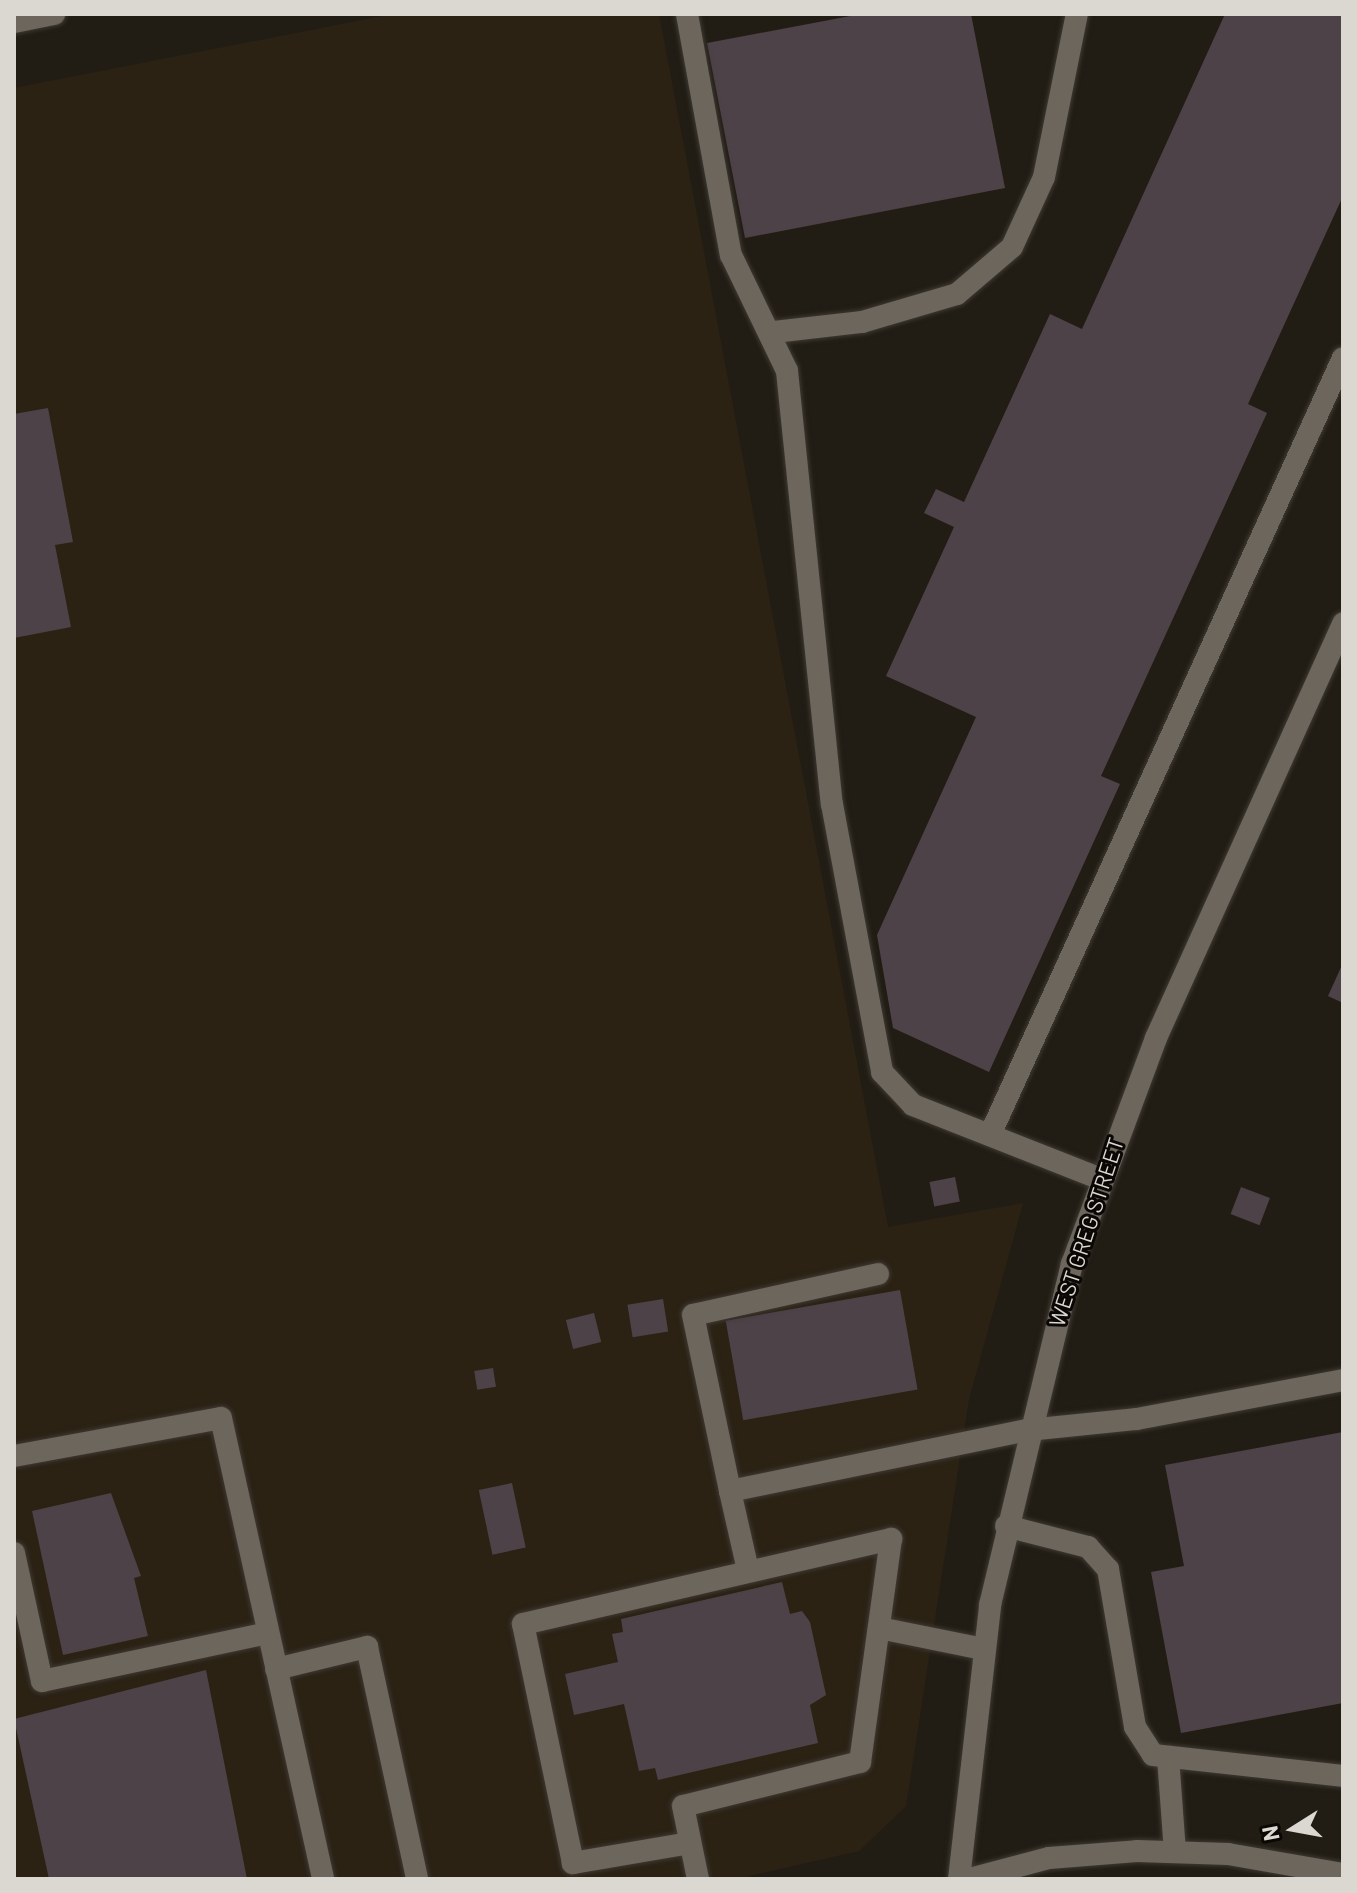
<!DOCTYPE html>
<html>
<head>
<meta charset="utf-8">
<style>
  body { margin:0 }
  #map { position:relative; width:1357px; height:1893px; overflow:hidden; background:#221d14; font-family:Barlow,sans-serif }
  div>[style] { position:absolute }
  .built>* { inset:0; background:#2b2214 }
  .building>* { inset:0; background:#4d4248; transform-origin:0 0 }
  .roads { filter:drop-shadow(0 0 2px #3e3934) drop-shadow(0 0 2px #3e3934) }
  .service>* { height:22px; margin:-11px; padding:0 11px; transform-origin:11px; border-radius:11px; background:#6d665c }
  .minor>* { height:22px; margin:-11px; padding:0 11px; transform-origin:11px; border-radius:11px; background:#6d665c }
  .secondary>* { height:22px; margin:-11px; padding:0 11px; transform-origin:11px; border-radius:11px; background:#6d665c }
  span { translate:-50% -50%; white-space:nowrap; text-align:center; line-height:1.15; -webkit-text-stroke:6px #0a0705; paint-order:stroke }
  .street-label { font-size:22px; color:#dbd7d1 }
  .frame { position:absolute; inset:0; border:16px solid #dbd7d1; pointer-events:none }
  .north { position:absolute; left:1253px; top:1789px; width:80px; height:80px; -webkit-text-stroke:6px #0a0705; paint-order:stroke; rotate:259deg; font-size:22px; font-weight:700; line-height:32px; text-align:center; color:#dbd7d1 }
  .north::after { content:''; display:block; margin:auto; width:28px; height:36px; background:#dbd7d1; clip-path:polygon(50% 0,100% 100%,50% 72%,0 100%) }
</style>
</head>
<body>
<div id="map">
  <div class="built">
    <div style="clip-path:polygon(393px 14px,659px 14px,888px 1227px,1023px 1203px,969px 1399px,906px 1806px,859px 1851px,736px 1879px,14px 1879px,14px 88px)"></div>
  </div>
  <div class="building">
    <div style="clip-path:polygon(861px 14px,971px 14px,1005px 188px,745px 238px,707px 43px)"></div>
    <div style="clip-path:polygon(1225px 14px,1343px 14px,1343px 196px,1248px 404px,1267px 413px,1101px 776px,1120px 784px,989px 1072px,893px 1028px,877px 935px,976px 717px,886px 676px,954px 527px,924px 513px,936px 489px,964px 502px,1050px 314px,1082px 329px)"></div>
    <div style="clip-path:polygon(48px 408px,73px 542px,55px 545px,71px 627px,14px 638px,14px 414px)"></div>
    <div style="clip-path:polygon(1343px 963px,1343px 1003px,1328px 996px)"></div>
    <div style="left:955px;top:1177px;width:25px;height:26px;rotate:79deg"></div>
    <div style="left:1241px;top:1187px;width:31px;height:29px;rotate:21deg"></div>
    <div style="left:900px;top:1290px;width:101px;height:177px;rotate:80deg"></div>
    <div style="left:663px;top:1299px;width:33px;height:36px;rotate:81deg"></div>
    <div style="left:594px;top:1313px;width:30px;height:29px;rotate:76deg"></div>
    <div style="left:493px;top:1368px;width:19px;height:19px;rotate:81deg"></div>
    <div style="clip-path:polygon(1343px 1432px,1343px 1703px,1181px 1733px,1151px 1572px,1184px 1566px,1165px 1465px)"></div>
    <div style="left:512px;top:1483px;width:66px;height:34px;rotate:78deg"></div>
    <div style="clip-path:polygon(111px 1493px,141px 1576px,134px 1578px,148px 1636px,63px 1655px,32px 1511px)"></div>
    <div style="clip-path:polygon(782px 1582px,790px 1614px,802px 1611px,810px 1622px,826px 1695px,810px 1705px,818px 1743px,658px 1780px,655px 1768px,639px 1771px,624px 1704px,574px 1715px,565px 1674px,618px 1662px,612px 1634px,623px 1632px,621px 1619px)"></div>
    <div style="clip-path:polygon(206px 1670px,247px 1879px,49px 1879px,14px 1719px)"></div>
  </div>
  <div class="roads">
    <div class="service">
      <div style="left:687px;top:14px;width:245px;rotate:79.7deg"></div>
      <div style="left:731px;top:255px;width:129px;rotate:64.2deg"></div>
      <div style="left:787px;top:371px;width:435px;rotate:84.1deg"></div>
      <div style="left:832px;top:804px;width:273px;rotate:79.4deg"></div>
      <div style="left:882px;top:1072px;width:45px;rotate:46.8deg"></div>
      <div style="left:913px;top:1105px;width:202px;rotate:21.5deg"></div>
      <div style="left:774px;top:332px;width:89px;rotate:-6.5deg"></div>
      <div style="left:862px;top:322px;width:99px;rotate:-16.4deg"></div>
      <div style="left:957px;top:294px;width:72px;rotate:-40.5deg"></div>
      <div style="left:1012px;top:247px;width:77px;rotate:-65.4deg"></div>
      <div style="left:1044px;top:177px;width:166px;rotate:-78.6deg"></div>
      <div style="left:990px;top:1135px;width:853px;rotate:-65.57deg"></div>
      <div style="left:878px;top:1274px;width:189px;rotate:167.5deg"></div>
      <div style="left:693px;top:1315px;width:180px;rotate:78.1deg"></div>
      <div style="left:730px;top:1491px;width:304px;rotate:-11.6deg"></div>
      <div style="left:1028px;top:1430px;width:110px;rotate:-5.8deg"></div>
      <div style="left:1137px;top:1419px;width:210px;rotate:-10.7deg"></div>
      <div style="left:14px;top:1456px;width:210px;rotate:-10.4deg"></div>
      <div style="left:221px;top:1418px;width:472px;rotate:77.5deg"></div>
      <div style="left:730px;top:1491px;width:81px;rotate:77.2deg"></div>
      <div style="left:1006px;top:1526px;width:85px;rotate:14.4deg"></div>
      <div style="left:1088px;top:1547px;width:30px;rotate:48deg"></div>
      <div style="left:1108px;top:1569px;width:160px;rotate:80.3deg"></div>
      <div style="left:1135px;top:1727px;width:33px;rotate:57deg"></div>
      <div style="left:1153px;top:1755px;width:191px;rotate:6.3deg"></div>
      <div style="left:14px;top:1553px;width:131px;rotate:77.7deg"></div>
      <div style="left:42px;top:1681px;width:231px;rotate:-12deg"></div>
      <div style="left:879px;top:1628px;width:106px;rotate:11.4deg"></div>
      <div style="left:276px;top:1669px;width:94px;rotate:-13.6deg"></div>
      <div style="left:367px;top:1647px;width:237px;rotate:77.8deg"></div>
      <div style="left:1168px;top:1757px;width:95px;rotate:85.8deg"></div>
      <div style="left:690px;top:1843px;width:119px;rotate:170.3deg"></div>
      <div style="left:573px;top:1863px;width:244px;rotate:-101.8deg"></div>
      <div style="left:523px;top:1624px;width:378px;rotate:-13deg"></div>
      <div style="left:891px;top:1539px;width:225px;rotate:97.9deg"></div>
      <div style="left:860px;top:1762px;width:182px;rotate:166deg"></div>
      <div style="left:683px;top:1806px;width:75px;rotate:78.4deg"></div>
    </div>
    <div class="minor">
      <div style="left:14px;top:22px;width:41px;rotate:-11.3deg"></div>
      <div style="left:970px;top:1879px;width:82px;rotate:-14.9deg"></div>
      <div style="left:1049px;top:1858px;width:88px;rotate:-4.5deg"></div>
      <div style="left:1137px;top:1851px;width:91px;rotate:1.9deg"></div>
      <div style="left:1228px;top:1854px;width:117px;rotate:9.9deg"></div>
    </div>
    <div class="secondary">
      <div style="left:959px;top:1879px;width:276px;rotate:-83.5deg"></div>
      <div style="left:990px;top:1605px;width:351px;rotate:-76.5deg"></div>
      <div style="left:1072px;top:1264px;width:241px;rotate:-69.6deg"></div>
      <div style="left:1156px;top:1038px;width:455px;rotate:-65.7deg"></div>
    </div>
  </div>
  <div class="street-label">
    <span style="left:1086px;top:1232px;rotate:-72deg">WEST GREG STREET</span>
  </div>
  <div class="frame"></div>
  <div class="north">N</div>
</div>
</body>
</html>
